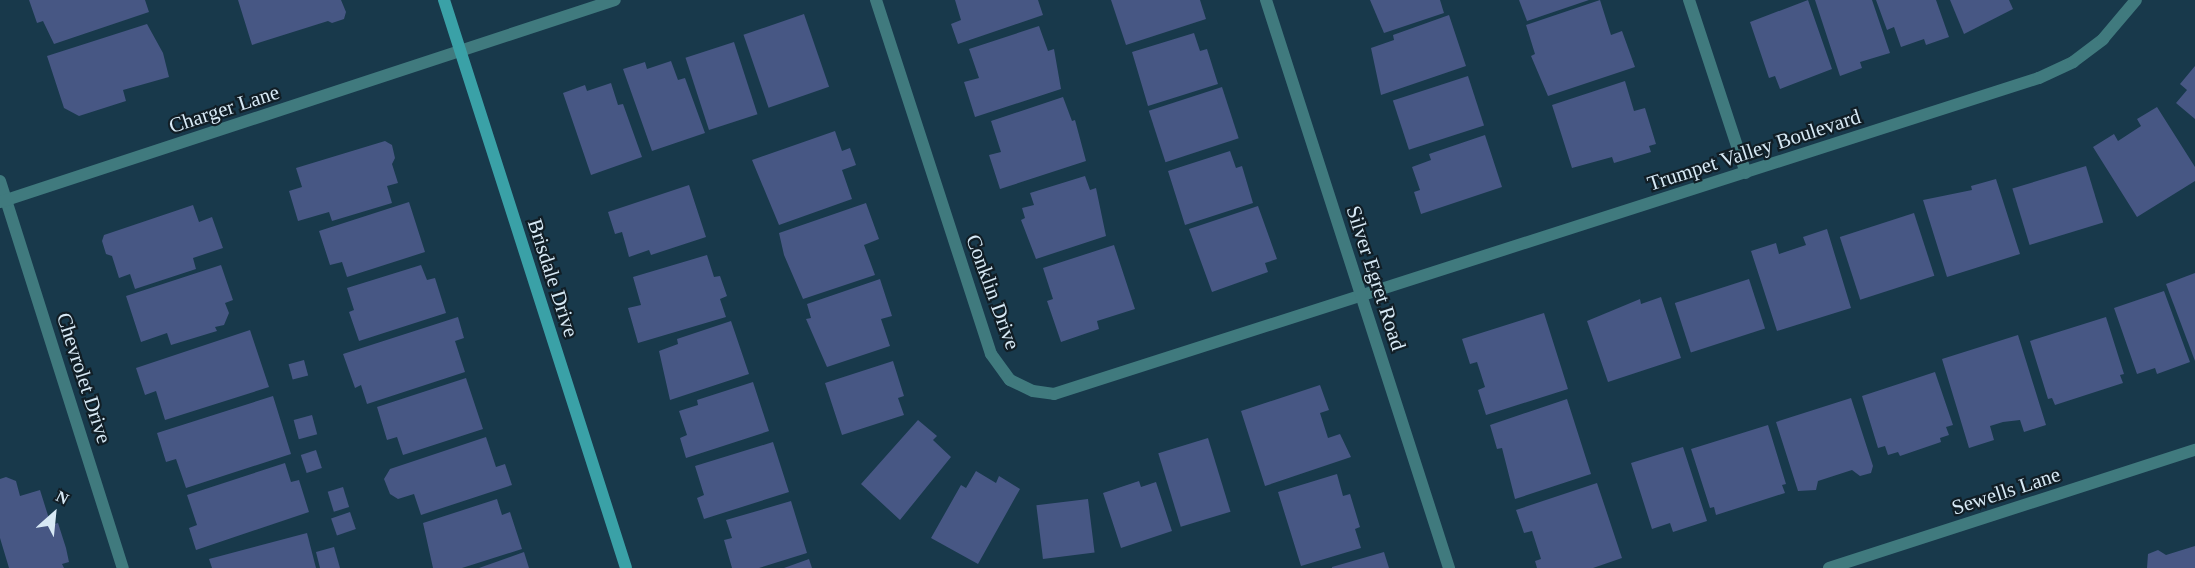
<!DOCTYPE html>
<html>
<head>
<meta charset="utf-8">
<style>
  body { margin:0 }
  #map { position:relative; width:2195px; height:568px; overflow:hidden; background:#18394b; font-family:Georgia,serif }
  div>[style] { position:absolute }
  .building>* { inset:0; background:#475784; transform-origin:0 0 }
  .street>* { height:12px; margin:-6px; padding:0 6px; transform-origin:6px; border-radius:6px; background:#407a7e }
  .secondary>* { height:12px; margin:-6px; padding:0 6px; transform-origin:6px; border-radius:6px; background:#3aa1a7 }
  span { translate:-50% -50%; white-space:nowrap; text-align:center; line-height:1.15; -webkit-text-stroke:4.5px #111e26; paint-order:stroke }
  .street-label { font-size:21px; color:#d7e9f5 }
  .north { position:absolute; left:24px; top:484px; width:60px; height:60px; -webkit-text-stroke:4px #111e26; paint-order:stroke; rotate:27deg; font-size:16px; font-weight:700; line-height:24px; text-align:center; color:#d7e9f5 }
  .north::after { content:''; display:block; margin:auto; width:21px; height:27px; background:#d7e9f5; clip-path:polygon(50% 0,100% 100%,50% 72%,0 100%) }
</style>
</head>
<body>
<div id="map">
  <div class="building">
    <div style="clip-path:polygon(29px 0,145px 0,149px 12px,54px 44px,43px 21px,37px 23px)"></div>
    <div style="clip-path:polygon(238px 0,341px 0,346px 12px,344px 19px,332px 23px,328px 21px,252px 45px)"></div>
    <div style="clip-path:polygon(955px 0,1038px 0,1043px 15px,958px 44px,951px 24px,961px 20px)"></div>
    <div style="clip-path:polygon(1111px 0,1200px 0,1206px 19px,1126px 45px)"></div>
    <div style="clip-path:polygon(1370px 0,1440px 0,1444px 13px,1384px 33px)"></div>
    <div style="clip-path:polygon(1519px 0,1589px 0,1527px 21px)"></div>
    <div style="clip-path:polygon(1600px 0,1611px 35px,1622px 31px,1635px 67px,1548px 96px,1531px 56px,1535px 54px,1526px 25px)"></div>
    <div style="clip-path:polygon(1808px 0,1832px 69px,1780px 89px,1775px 76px,1769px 78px,1750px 22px)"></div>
    <div style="clip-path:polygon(1815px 0,1872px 0,1890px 53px,1860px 62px,1862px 68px,1840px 76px)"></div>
    <div style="clip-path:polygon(1876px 0,1936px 0,1949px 37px,1926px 45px,1924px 39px,1901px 47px,1894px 27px,1887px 30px)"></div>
    <div style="clip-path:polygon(1950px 0,2009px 0,2013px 9px,1964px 34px)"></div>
    <div style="left:804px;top:14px;width:77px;height:64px;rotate:71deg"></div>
    <div style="clip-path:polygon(1449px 15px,1466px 66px,1381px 95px,1371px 48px,1394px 40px,1393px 35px)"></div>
    <div style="clip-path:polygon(147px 24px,163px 53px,169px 77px,123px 90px,126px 101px,79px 116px,64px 108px,47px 56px)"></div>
    <div style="clip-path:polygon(1039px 26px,1048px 51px,1054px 49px,1061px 89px,975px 117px,964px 82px,979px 78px,969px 49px)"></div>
    <div style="clip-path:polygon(1194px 33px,1200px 51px,1207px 49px,1218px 84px,1148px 106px,1132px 52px)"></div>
    <div style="left:734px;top:42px;width:76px;height:51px;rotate:72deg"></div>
    <div style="clip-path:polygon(671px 61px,678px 80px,685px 78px,705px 133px,652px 151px,623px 69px,645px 62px,647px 69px)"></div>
    <div style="clip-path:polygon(2195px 66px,2195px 119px,2176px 103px,2187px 90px,2180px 84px)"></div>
    <div style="left:1468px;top:76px;width:52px;height:79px;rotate:72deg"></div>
    <div style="clip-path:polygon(1625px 81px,1634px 111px,1645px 108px,1656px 144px,1649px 146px,1651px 152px,1614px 163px,1612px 157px,1572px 168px,1552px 105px)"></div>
    <div style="clip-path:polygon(611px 83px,618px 105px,623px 104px,642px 157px,591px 175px,563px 93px,585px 85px,587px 91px)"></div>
    <div style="left:1222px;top:87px;width:54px;height:77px;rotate:72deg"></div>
    <div style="clip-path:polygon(1063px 97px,1072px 121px,1075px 120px,1086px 161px,1000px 189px,989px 155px,1001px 152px,991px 121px)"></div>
    <div style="clip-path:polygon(2157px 107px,2195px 167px,2195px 181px,2137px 217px,2093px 147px,2114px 134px,2118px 141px,2141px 126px,2137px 119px)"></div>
    <div style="clip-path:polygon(835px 131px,842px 151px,850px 148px,856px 165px,842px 170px,852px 199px,779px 225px,752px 160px)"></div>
    <div style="clip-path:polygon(1485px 135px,1502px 187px,1421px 214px,1414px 192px,1420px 190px,1412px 167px,1431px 160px,1429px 154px)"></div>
    <div style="clip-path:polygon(385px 141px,392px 145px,395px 158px,392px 164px,398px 183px,387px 186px,392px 203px,332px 221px,329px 212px,298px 221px,289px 191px,302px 187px,296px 168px)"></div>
    <div style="clip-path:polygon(1230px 151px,1236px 168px,1242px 166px,1253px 203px,1185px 225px,1168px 171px)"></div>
    <div style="left:2086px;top:166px;width:59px;height:77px;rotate:73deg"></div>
    <div style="clip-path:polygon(1085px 176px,1090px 190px,1096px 188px,1106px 236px,1036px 259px,1021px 220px,1025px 218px,1022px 208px,1034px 205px,1030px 193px)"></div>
    <div style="clip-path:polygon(1996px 179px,2020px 254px,1947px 277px,1923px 200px,1972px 190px,1971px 186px)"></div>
    <div style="clip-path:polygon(689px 185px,706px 237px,651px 255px,649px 250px,629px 257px,622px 232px,615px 234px,608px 212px)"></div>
    <div style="clip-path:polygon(409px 202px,425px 252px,347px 277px,342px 262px,330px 265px,319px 231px)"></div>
    <div style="clip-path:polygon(866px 203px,879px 239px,864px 245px,875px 275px,803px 299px,784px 255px,779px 233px)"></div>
    <div style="clip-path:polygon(193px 205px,199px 222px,212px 217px,223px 248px,193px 258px,196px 269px,135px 289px,130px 274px,119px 278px,112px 256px,106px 254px,102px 241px,104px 235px)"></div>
    <div style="clip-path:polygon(1258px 206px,1277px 259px,1265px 263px,1268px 272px,1212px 292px,1189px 229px)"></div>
    <div style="left:1914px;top:213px;width:66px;height:78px;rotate:72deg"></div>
    <div style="clip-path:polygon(1827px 229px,1851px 308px,1777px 331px,1751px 251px,1776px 243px,1779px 254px,1806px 245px,1803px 237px)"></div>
    <div style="clip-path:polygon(1114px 245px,1135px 309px,1097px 321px,1099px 329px,1061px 342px,1047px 301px,1053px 299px,1043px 268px)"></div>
    <div style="clip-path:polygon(707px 255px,714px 277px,720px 276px,727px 296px,720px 299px,726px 317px,638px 343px,628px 308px,641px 305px,633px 277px)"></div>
    <div style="clip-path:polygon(221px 265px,233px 300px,225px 303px,229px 313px,224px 325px,215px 327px,217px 331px,171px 345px,167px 333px,141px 342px,126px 296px)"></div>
    <div style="clip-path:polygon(421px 265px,427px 280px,435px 278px,446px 313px,359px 341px,349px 312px,354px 310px,347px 288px)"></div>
    <div style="clip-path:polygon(2195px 273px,2195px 361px,2166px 284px)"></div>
    <div style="clip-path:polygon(880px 279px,892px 316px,881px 319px,890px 346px,827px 367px,806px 319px,811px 318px,807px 304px)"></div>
    <div style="left:1749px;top:279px;width:52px;height:78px;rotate:72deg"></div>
    <div style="clip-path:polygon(2164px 291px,2190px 362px,2157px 374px,2155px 368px,2137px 374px,2114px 308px)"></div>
    <div style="clip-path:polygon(1661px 297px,1681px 358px,1608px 382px,1587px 321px,1640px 299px,1641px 304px)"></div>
    <div style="clip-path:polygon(1544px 313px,1568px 389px,1486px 415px,1478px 390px,1485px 387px,1477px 362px,1470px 364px,1462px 339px)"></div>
    <div style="clip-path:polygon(458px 317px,464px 338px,455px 341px,465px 372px,367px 404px,361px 385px,355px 388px,343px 354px)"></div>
    <div style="clip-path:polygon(2106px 317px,2124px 374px,2120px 375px,2123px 383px,2055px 405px,2052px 398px,2048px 399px,2030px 341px)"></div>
    <div style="clip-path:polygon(731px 321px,749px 374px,670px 400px,659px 351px,678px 344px,677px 339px)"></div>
    <div style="clip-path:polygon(250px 330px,269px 387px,165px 420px,156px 391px,145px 395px,136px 368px)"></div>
    <div style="clip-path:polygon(2018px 335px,2046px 425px,2024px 432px,2020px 420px,2003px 422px,1990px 426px,1994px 440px,1969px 448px,1942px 359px)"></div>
    <div style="left:304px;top:360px;width:16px;height:16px;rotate:75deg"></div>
    <div style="clip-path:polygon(893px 361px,904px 396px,898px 398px,904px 415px,842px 435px,825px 383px)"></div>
    <div style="clip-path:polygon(1935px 372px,1953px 425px,1946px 427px,1949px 435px,1940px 438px,1941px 442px,1900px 456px,1898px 452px,1888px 455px,1885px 446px,1878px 448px,1862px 396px)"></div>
    <div style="clip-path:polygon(466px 378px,483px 429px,403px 455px,397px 437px,387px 440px,377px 407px)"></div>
    <div style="clip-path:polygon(753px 382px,769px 431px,686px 458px,680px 438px,687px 435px,679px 411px,698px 405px,697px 400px)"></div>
    <div style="clip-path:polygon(1320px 385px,1329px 410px,1320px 413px,1328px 438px,1340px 434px,1351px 457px,1265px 486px,1241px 411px)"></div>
    <div style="clip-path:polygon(273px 396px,291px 454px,186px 488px,176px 459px,166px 462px,157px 433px)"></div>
    <div style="clip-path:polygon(1851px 398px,1873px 466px,1871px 473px,1860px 476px,1852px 470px,1818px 481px,1816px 490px,1798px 491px,1776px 422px)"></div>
    <div style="clip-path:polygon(1567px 399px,1591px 474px,1515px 499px,1502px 448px,1497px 449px,1490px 425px)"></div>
    <div style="left:312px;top:415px;width:20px;height:19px;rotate:75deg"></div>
    <div style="clip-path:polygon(918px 420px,937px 436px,933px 440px,951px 457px,900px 520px,861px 484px)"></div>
    <div style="clip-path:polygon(1768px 425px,1786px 484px,1782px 485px,1785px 493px,1716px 515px,1714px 507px,1710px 508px,1691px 449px)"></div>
    <div style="clip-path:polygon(486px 437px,496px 467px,505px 464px,512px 485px,421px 515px,414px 494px,398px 499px,390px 494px,384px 479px,390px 469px)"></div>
    <div style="left:1208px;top:438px;width:77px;height:52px;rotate:73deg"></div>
    <div style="clip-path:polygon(773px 442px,789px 492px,704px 519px,697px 498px,704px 495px,695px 466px)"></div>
    <div style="clip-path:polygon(1683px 447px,1707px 521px,1673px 532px,1670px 523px,1652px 529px,1631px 463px)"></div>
    <div style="left:316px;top:450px;width:19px;height:16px;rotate:72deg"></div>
    <div style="clip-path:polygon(285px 463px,291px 482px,299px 480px,309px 512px,196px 550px,189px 528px,197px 525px,187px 495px)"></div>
    <div style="clip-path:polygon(976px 471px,996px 483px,999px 476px,1020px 489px,978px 564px,931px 538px,961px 485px,966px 488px)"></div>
    <div style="clip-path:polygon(1337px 474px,1343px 496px,1350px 494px,1360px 527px,1355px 529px,1361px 548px,1301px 566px,1278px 492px)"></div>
    <div style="clip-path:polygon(6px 477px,16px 481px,20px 496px,40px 490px,51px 525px,58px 523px,66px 548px,69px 562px,62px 564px,64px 568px,9px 568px,0 538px,0 479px)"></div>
    <div style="clip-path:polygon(1139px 481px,1141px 487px,1156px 482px,1172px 531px,1121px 548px,1103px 493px)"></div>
    <div style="clip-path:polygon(1597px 483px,1622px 558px,1593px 568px,1537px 568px,1535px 561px,1541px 559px,1532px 531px,1524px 533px,1516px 510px)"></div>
    <div style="left:343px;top:487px;width:21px;height:16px;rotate:73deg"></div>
    <div style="clip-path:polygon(497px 499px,502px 515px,510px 512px,522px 549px,462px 568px,433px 568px,423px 523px)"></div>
    <div style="left:1088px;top:499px;width:54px;height:52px;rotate:83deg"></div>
    <div style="clip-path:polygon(791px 501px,807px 553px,759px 568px,732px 568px,724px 540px,732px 538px,726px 520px)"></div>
    <div style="left:350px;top:512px;width:18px;height:20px;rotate:71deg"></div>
    <div style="clip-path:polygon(307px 533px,316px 568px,212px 568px,209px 559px)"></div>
    <div style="clip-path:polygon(2195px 546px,2195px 568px,2147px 568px,2148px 554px,2158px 550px,2166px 555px)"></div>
    <div style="clip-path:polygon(334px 547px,340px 568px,320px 568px,316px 552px)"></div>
    <div style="clip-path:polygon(524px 552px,529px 568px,479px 568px)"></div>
    <div style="clip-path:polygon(1384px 552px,1389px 568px,1332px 568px,1332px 567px)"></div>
    <div style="clip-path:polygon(809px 559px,812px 568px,784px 568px)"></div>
  </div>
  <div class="street">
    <div style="left:876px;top:0;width:372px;rotate:72deg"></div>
    <div style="left:991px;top:354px;width:32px;rotate:54deg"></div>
    <div style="left:1010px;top:380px;width:25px;rotate:26deg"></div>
    <div style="left:1033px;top:391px;width:21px;rotate:8deg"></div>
    <div style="left:1054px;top:394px;width:1034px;rotate:-17.79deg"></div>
    <div style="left:2039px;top:78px;width:38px;rotate:-25deg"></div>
    <div style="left:2073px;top:62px;width:38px;rotate:-37deg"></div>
    <div style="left:2103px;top:39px;width:51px;rotate:-49.8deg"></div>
    <div style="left:1266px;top:0;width:597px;rotate:72.14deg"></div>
    <div style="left:1689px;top:0;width:182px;rotate:71.8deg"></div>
    <div style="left:0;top:181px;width:406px;rotate:72.4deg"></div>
    <div style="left:0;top:202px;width:647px;rotate:-18.18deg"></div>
    <div style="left:1829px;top:568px;width:385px;rotate:-17.9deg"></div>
  </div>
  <div class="secondary">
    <div style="left:444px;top:0;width:596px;rotate:72.23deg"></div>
  </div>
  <div class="street-label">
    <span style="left:224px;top:109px;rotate:-18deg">Charger Lane</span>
    <span style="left:1754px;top:150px;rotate:-18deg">Trumpet Valley Boulevard</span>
    <span style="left:553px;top:278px;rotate:72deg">Brisdale Drive</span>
    <span style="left:1376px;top:278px;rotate:72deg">Silver Egret Road</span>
    <span style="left:993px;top:292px;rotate:70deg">Conklin Drive</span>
    <span style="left:84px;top:378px;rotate:72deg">Chevrolet Drive</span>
    <span style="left:2006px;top:491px;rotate:-18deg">Sewells Lane</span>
  </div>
  <div class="north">N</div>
</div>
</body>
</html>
